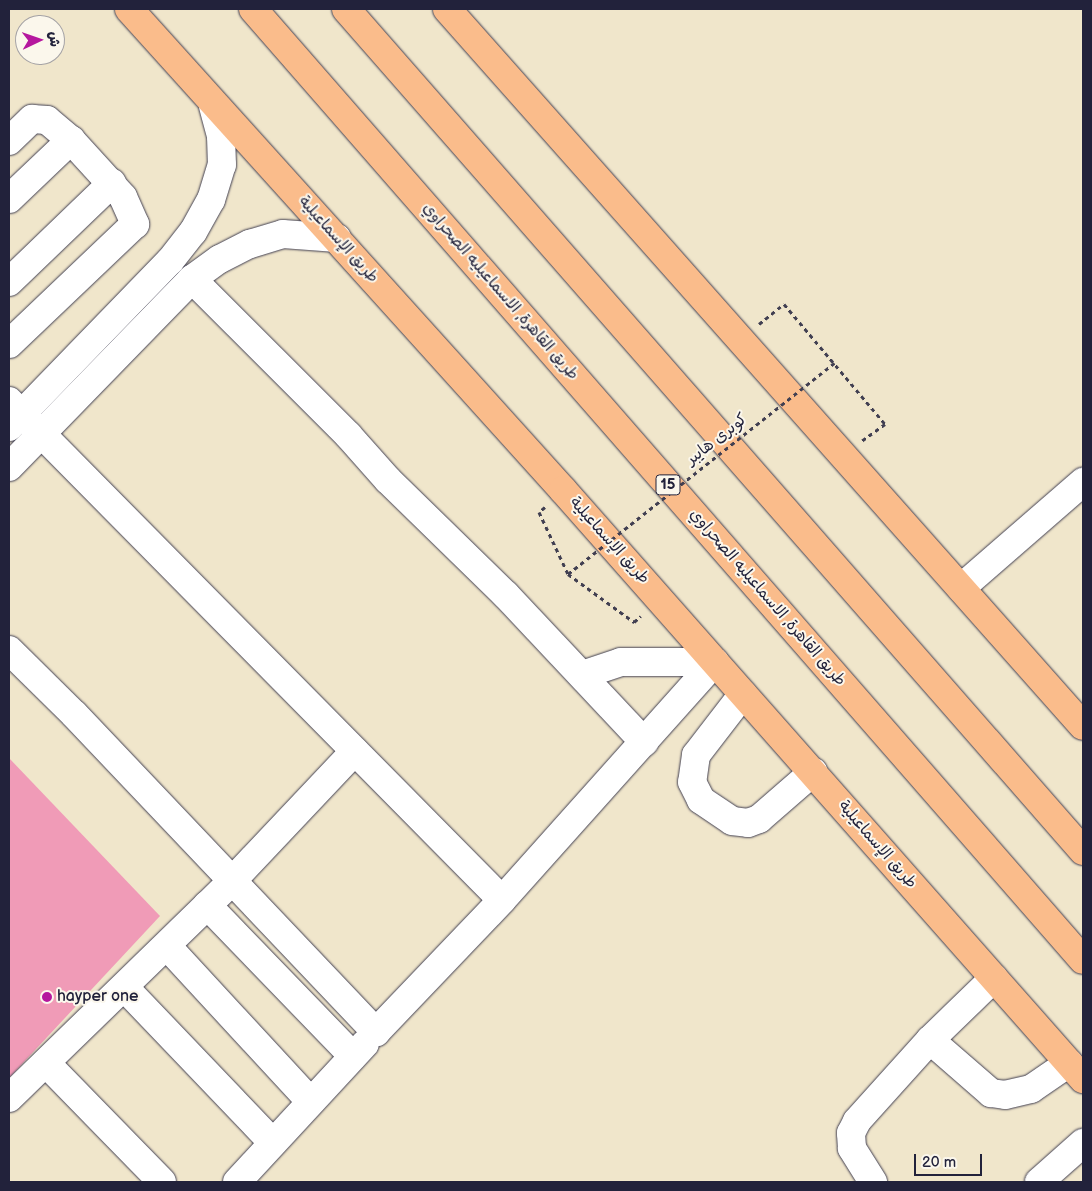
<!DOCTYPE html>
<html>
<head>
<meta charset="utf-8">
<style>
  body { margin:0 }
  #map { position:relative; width:1092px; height:1191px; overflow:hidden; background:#f0e6cb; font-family:"Balsamiq Sans","Playpen Sans Arabic",sans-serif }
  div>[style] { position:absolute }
  .building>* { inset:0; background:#f09bb7 }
  .path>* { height:3px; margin-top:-1.5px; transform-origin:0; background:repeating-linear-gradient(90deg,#413f51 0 4px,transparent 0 8px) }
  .roads { filter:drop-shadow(0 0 1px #413f51) drop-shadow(0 0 1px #413f51) }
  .minor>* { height:28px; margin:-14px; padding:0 14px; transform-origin:14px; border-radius:14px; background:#fff }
  .major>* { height:28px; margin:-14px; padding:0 14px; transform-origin:14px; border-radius:14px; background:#fabc8b }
  .highway>* { height:28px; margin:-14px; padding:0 14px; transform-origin:14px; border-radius:14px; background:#fabc8b }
  .path-bridge>* { height:3px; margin-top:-1.5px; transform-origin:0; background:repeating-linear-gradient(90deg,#413f51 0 4px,transparent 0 8px) }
  .dots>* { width:14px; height:14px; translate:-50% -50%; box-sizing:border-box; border:2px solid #fbf7ec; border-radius:50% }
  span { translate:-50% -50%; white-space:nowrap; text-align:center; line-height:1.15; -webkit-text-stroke:4px #fbf7ec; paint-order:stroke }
  .shield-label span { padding:1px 4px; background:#fbf7ec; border:1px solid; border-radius:4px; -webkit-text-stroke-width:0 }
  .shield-label { font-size:15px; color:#22223b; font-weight:700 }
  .street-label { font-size:16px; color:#22223b }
  .poi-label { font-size:16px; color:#22223b }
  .left { translate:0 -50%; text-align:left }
  .frame { position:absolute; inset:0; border:10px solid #22223b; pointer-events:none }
  .north { position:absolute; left:15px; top:15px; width:50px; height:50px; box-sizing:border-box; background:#fbf7ec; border:1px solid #a4a2a5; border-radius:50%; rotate:87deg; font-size:14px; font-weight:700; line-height:20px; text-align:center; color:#22223b }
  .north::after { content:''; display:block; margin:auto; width:18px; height:22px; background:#b5179e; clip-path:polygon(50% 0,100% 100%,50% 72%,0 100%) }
  .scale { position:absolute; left:914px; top:1154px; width:68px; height:22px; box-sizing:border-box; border:2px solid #22223b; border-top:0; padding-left:6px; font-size:15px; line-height:18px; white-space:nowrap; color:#22223b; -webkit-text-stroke:4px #fbf7ec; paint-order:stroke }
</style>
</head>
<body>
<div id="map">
  <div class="building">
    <div style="clip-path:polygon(9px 758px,160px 916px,9px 1078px)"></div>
  </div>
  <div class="path">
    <div style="left:759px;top:324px;width:32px;rotate:-39deg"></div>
    <div style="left:784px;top:304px;width:157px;rotate:49.9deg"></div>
    <div style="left:885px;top:424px;width:29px;rotate:144deg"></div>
    <div style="left:545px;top:507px;width:8px;rotate:140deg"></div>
    <div style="left:539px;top:512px;width:68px;rotate:64.9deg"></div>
    <div style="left:568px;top:574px;width:82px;rotate:36deg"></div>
    <div style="left:634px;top:622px;width:9px;rotate:-41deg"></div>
  </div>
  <div class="roads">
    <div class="minor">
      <div style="left:9px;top:141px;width:32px;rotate:-44deg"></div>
      <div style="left:32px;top:119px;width:15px;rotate:4deg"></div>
      <div style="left:47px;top:120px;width:31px;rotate:40deg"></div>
      <div style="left:71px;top:140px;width:77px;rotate:47.6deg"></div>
      <div style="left:123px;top:197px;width:30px;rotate:66deg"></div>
      <div style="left:135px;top:224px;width:174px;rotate:136.4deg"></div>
      <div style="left:9px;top:199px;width:86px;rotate:-43.6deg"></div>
      <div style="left:192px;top:279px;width:221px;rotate:45deg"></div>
      <div style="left:348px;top:435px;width:60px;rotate:48.4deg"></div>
      <div style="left:388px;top:480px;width:165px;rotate:44.3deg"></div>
      <div style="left:506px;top:595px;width:202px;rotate:46.8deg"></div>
      <div style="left:9px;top:282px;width:143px;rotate:-43.9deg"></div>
      <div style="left:9px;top:401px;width:701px;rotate:45.35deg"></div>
      <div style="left:9px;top:427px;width:231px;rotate:-45.9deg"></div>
      <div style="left:170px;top:261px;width:37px;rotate:-52deg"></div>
      <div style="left:193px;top:232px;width:37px;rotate:-61deg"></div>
      <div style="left:211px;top:200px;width:37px;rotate:-73deg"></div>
      <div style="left:222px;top:165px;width:29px;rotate:-92deg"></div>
      <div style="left:221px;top:136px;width:31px;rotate:-105deg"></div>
      <div style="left:9px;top:467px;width:262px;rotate:-45.8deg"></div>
      <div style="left:192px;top:279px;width:34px;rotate:-36deg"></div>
      <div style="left:220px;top:259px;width:34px;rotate:-27deg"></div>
      <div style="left:250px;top:244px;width:34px;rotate:-17deg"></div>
      <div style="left:283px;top:234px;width:54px;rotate:4.2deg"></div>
      <div style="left:961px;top:588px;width:162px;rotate:-41deg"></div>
      <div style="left:9px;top:650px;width:91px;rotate:44.6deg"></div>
      <div style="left:74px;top:714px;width:439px;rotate:46.5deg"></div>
      <div style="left:376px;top:1032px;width:182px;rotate:-46.3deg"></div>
      <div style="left:502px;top:900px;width:319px;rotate:-48.2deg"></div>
      <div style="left:715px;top:662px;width:94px;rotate:180deg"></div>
      <div style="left:621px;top:662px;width:41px;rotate:161.6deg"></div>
      <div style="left:743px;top:694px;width:77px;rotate:127.6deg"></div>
      <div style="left:696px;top:755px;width:27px;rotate:98deg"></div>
      <div style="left:692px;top:782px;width:20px;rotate:63deg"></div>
      <div style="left:701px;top:800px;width:37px;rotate:34deg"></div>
      <div style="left:732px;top:821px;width:16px;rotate:7deg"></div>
      <div style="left:748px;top:823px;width:12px;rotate:-20deg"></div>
      <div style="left:759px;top:819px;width:72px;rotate:-41deg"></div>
      <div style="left:207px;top:905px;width:210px;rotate:46deg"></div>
      <div style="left:167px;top:946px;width:212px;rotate:47.3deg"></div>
      <div style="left:125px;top:988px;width:214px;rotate:46.3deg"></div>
      <div style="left:930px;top:1040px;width:81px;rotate:41deg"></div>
      <div style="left:991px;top:1093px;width:14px;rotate:8deg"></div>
      <div style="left:1005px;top:1095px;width:27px;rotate:-13deg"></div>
      <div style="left:1031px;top:1089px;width:46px;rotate:-34.4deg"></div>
      <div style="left:46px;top:1063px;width:166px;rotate:45.7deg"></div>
      <div style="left:9px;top:1098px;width:310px;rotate:-44.2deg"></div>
      <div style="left:231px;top:882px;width:180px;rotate:-46.6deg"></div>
      <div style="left:237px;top:1182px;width:188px;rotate:-47.2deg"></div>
      <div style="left:873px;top:1182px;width:40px;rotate:-122deg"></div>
      <div style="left:852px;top:1148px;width:15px;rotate:-94deg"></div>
      <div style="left:851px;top:1133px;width:13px;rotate:-63deg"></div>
      <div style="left:857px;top:1121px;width:109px;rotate:-48deg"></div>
      <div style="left:930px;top:1040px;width:89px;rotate:-44.1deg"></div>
      <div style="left:1039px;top:1182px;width:59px;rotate:-41.6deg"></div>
    </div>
    <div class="major">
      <div style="left:129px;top:9px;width:648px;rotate:47.94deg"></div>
      <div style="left:563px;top:490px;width:786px;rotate:48.56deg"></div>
      <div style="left:447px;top:9px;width:958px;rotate:48.43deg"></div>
    </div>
    <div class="highway">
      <div style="left:253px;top:9px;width:1262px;rotate:48.89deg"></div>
      <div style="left:346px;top:9px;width:1119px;rotate:48.8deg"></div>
    </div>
  </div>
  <div class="path-bridge">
    <div style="left:568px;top:574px;width:340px;rotate:-38.4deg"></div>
  </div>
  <div class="dots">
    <div style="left:47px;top:997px;background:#b5179e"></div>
  </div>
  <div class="shield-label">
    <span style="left:668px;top:485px">15</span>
  </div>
  <div class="street-label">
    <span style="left:338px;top:240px;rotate:48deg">طريق الإسماعيلية</span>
    <span style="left:500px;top:292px;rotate:49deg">طريق القاهرة, الاسماعيليه الصحراوي</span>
    <span style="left:717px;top:440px;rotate:-38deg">كوبرى هايبر</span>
    <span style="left:609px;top:541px;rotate:48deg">طريق الإسماعيلية</span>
    <span style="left:767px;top:598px;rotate:49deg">طريق القاهرة, الاسماعيليه الصحراوي</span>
    <span style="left:877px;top:845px;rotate:49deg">طريق الإسماعيلية</span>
  </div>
  <div class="poi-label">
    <span class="left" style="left:57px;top:997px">hayper one</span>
  </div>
  <div class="frame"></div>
  <div class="north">ش</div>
  <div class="scale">20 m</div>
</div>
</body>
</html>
